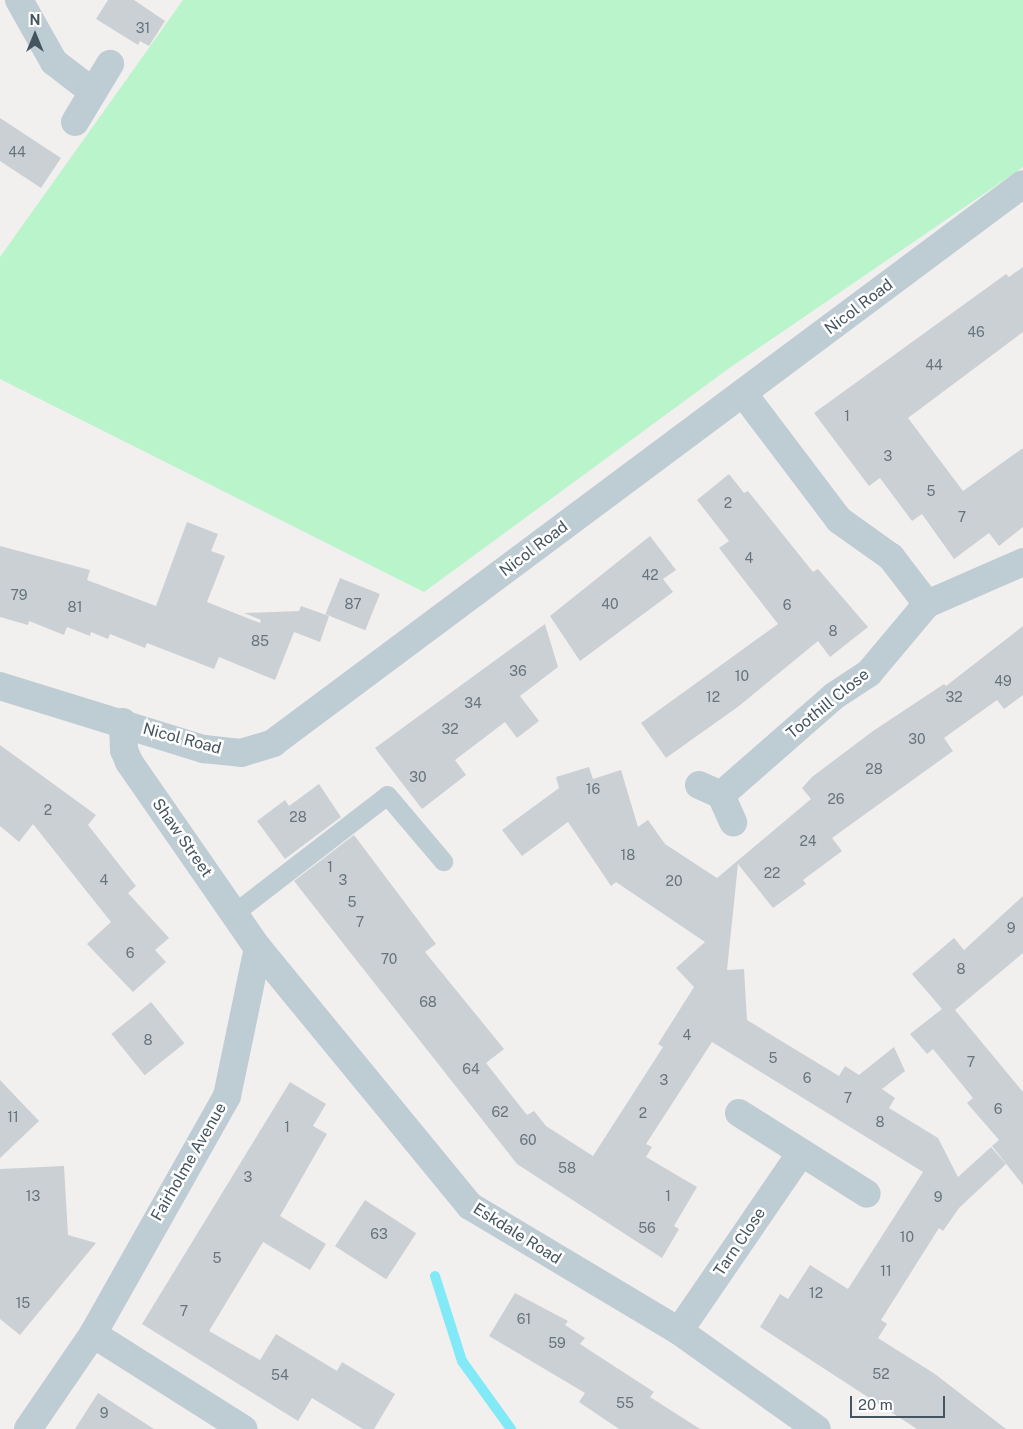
<!DOCTYPE html>
<html>
<head>
<meta charset="utf-8">
<style>
  body { margin:0 }
  #map { position:relative; width:1023px; height:1429px; overflow:hidden; background:#f2efef; font-family:"Public Sans",sans-serif }
  div>[style] { position:absolute }
  .green>* { inset:0; background:#b9f4ca }
  .stream>* { height:10px; margin:-5px; padding:0 5px; transform-origin:5px; border-radius:5px; background:#81eaf6 }
  .building>* { inset:0; background:#cbd0d5; transform-origin:0 0 }
  .service>* { height:19px; margin:-9.5px; padding:0 9.5px; transform-origin:9.5px; border-radius:9.5px; background:#beccd3 }
  .minor>* { height:28px; margin:-14px; padding:0 14px; transform-origin:14px; border-radius:14px; background:#beccd3 }
  .tertiary>* { height:28px; margin:-14px; padding:0 14px; transform-origin:14px; border-radius:14px; background:#beccd3 }
  span { translate:-50% -50%; white-space:nowrap; text-align:center; line-height:1.15; -webkit-text-stroke:5px #fff; paint-order:stroke }
  .number-label { font-size:14px; color:#66747c }
  .number-label span { -webkit-text-stroke-width:0 }
  .street-label { font-size:16px; color:#45555f }
  .north { position:absolute; left:10px; top:10px; width:50px; height:50px; -webkit-text-stroke:4px #fff; paint-order:stroke; rotate:0deg; font-size:14px; font-weight:700; line-height:20px; text-align:center; color:#45555f }
  .north::after { content:''; display:block; margin:auto; width:18px; height:22px; background:#45555f; clip-path:polygon(50% 0,100% 100%,50% 72%,0 100%) }
  .scale { position:absolute; left:850px; top:1396px; width:95px; height:22px; box-sizing:border-box; border:2px solid #45555f; border-top:0; padding-left:6px; font-size:15px; line-height:18px; white-space:nowrap; color:#45555f; -webkit-text-stroke:4px #fff; paint-order:stroke }
</style>
</head>
<body>
<div id="map">
  <div class="green">
    <div style="clip-path:polygon(183px 0,1023px 0,1023px 167px,728px 369px,424px 592px,0 379px,0 257px)"></div>
  </div>
  <div class="stream">
    <div style="left:435px;top:1276px;width:89px;rotate:72.4deg"></div>
    <div style="left:462px;top:1361px;width:84px;rotate:54.2deg"></div>
  </div>
  <div class="building">
    <div style="clip-path:polygon(108px 0,134px 0,165px 21px,149px 46px,140px 41px,138px 45px,96px 19px)"></div>
    <div style="clip-path:polygon(0 118px,61px 158px,41px 188px,0 161px)"></div>
    <div style="clip-path:polygon(1023px 267px,1023px 332px,908px 418px,963px 491px,1023px 448px,1023px 527px,999px 546px,989px 533px,954px 559px,922px 514px,912px 521px,880px 478px,869px 486px,814px 413px,1006px 274px,1009px 277px)"></div>
    <div style="clip-path:polygon(729px 474px,744px 493px,748px 491px,813px 572px,818px 569px,868px 627px,830px 657px,818px 641px,739px 706px,666px 758px,641px 723px,778px 624px,719px 548px,729px 541px,697px 500px)"></div>
    <div style="clip-path:polygon(187px 522px,218px 534px,211px 551px,225px 556px,207px 602px,260px 623px,261px 620px,244px 613px,299px 611px,301px 606px,329px 616px,320px 642px,294px 632px,275px 680px,219px 657px,214px 669px,147px 643px,145px 648px,110px 634px,108px 639px,91px 632px,90px 636px,67px 627px,64px 635px,29px 621px,28px 625px,0 617px,0 546px,90px 570px,87px 580px,156px 606px)"></div>
    <div style="clip-path:polygon(650px 536px,676px 570px,663px 579px,673px 592px,580px 661px,550px 616px)"></div>
    <div style="left:340px;top:578px;width:43px;height:39px;rotate:22deg"></div>
    <div style="clip-path:polygon(545px 624px,558px 667px,520px 696px,539px 721px,517px 738px,505px 722px,455px 760px,466px 775px,422px 809px,375px 748px)"></div>
    <div style="clip-path:polygon(1023px 626px,1023px 695px,1004px 709px,997px 700px,944px 738px,953px 751px,832px 838px,842px 851px,803px 880px,806px 884px,773px 908px,738px 864px,727px 970px,744px 969px,747px 1020px,839px 1076px,845px 1066px,859px 1075px,894px 1047px,905px 1071px,882px 1089px,895px 1098px,889px 1108px,938px 1138px,958px 1177px,991px 1147px,1006px 1164px,959px 1208px,943px 1231px,939px 1228px,881px 1320px,887px 1324px,878px 1338px,935px 1374px,1006px 1429px,917px 1429px,760px 1327px,780px 1294px,788px 1299px,810px 1265px,848px 1289px,923px 1172px,712px 1042px,646px 1144px,652px 1147px,646px 1157px,697px 1187px,674px 1226px,679px 1229px,662px 1258px,517px 1164px,294px 881px,354px 835px,436px 944px,425px 952px,504px 1049px,486px 1063px,527px 1115px,534px 1111px,546px 1126px,593px 1156px,663px 1047px,658px 1044px,694px 987px,676px 968px,705px 942px,616px 882px,611px 886px,568px 822px,522px 856px,502px 830px,559px 788px,556px 777px,589px 767px,593px 779px,621px 770px,638px 827px,648px 820px,665px 844px,717px 878px,811px 799px,802px 788px,812px 777px,873px 731px,944px 684px,946px 686px)"></div>
    <div style="clip-path:polygon(0 745px,96px 815px,88px 825px,136px 886px,128px 893px,169px 938px,155px 950px,166px 962px,133px 992px,87px 944px,111px 922px,33px 824px,19px 842px,0 826px)"></div>
    <div style="clip-path:polygon(319px 784px,341px 817px,285px 859px,257px 821px,285px 800px,289px 806px)"></div>
    <div style="clip-path:polygon(1023px 896px,1023px 953px,955px 1010px,1023px 1092px,1023px 1185px,992px 1146px,999px 1140px,967px 1103px,973px 1098px,933px 1049px,927px 1054px,910px 1034px,942px 1009px,912px 974px,954px 938px,964px 950px)"></div>
    <div style="left:151px;top:1002px;width:53px;height:51px;rotate:51deg"></div>
    <div style="clip-path:polygon(0 1080px,39px 1121px,0 1158px)"></div>
    <div style="clip-path:polygon(290px 1082px,326px 1104px,313px 1126px,327px 1134px,280px 1216px,326px 1244px,310px 1270px,263px 1242px,209px 1331px,260px 1360px,276px 1334px,337px 1371px,342px 1362px,395px 1394px,374px 1429px,363px 1429px,312px 1398px,298px 1421px,142px 1324px)"></div>
    <div style="clip-path:polygon(64px 1166px,68px 1235px,96px 1243px,20px 1335px,0 1319px,0 1169px)"></div>
    <div style="left:365px;top:1200px;width:61px;height:55px;rotate:33deg"></div>
    <div style="clip-path:polygon(515px 1293px,568px 1321px,565px 1325px,585px 1338px,580px 1344px,654px 1392px,650px 1397px,700px 1429px,619px 1429px,579px 1402px,585px 1393px,489px 1336px)"></div>
    <div style="clip-path:polygon(98px 1393px,154px 1429px,75px 1429px)"></div>
  </div>
  <div class="service">
    <div style="left:234px;top:913px;width:193px;rotate:-37.6deg"></div>
    <div style="left:387px;top:795px;width:87px;rotate:49.7deg"></div>
  </div>
  <div class="minor">
    <div style="left:19px;top:0;width:71px;rotate:60.6deg"></div>
    <div style="left:54px;top:62px;width:49px;rotate:37.6deg"></div>
    <div style="left:75px;top:122px;width:68px;rotate:-58.9deg"></div>
    <div style="left:743px;top:393px;width:159px;rotate:52.9deg"></div>
    <div style="left:839px;top:520px;width:64px;rotate:35.4deg"></div>
    <div style="left:891px;top:557px;width:59px;rotate:52.5deg"></div>
    <div style="left:123px;top:722px;width:28px;rotate:88deg"></div>
    <div style="left:124px;top:750px;width:13px;rotate:67deg"></div>
    <div style="left:129px;top:762px;width:226px;rotate:55.3deg"></div>
    <div style="left:258px;top:948px;width:334px;rotate:50.6deg"></div>
    <div style="left:470px;top:1206px;width:244px;rotate:30.9deg"></div>
    <div style="left:679px;top:1331px;width:169px;rotate:35.4deg"></div>
    <div style="left:699px;top:785px;width:24px;rotate:24deg"></div>
    <div style="left:721px;top:795px;width:30px;rotate:66deg"></div>
    <div style="left:721px;top:795px;width:150px;rotate:-41.2deg"></div>
    <div style="left:834px;top:696px;width:42px;rotate:-33.3deg"></div>
    <div style="left:869px;top:673px;width:90px;rotate:-50deg"></div>
    <div style="left:927px;top:604px;width:105px;rotate:-23.6deg"></div>
    <div style="left:739px;top:1113px;width:151px;rotate:32.3deg"></div>
    <div style="left:679px;top:1331px;width:216px;rotate:-55.6deg"></div>
    <div style="left:93px;top:1334px;width:178px;rotate:32.3deg"></div>
    <div style="left:28px;top:1429px;width:115px;rotate:-55.6deg"></div>
    <div style="left:93px;top:1334px;width:273px;rotate:-60.6deg"></div>
    <div style="left:227px;top:1096px;width:151px;rotate:-78.2deg"></div>
  </div>
  <div class="tertiary">
    <div style="left:0;top:686px;width:214px;rotate:17.2deg"></div>
    <div style="left:204px;top:749px;width:37px;rotate:6deg"></div>
    <div style="left:241px;top:753px;width:34px;rotate:-17deg"></div>
    <div style="left:273px;top:743px;width:935px;rotate:-36.7deg"></div>
  </div>
  <div class="number-label">
    <span style="left:143px;top:28px">31</span>
    <span style="left:17px;top:152px">44</span>
    <span style="left:976px;top:332px">46</span>
    <span style="left:934px;top:365px">44</span>
    <span style="left:847px;top:416px">1</span>
    <span style="left:888px;top:456px">3</span>
    <span style="left:931px;top:491px">5</span>
    <span style="left:728px;top:503px">2</span>
    <span style="left:962px;top:517px">7</span>
    <span style="left:749px;top:558px">4</span>
    <span style="left:650px;top:575px">42</span>
    <span style="left:19px;top:595px">79</span>
    <span style="left:353px;top:604px">87</span>
    <span style="left:610px;top:604px">40</span>
    <span style="left:787px;top:605px">6</span>
    <span style="left:75px;top:607px">81</span>
    <span style="left:833px;top:631px">8</span>
    <span style="left:260px;top:641px">85</span>
    <span style="left:518px;top:671px">36</span>
    <span style="left:742px;top:676px">10</span>
    <span style="left:1003px;top:681px">49</span>
    <span style="left:713px;top:697px">12</span>
    <span style="left:954px;top:697px">32</span>
    <span style="left:473px;top:703px">34</span>
    <span style="left:450px;top:729px">32</span>
    <span style="left:917px;top:739px">30</span>
    <span style="left:874px;top:769px">28</span>
    <span style="left:418px;top:777px">30</span>
    <span style="left:593px;top:789px">16</span>
    <span style="left:836px;top:799px">26</span>
    <span style="left:48px;top:810px">2</span>
    <span style="left:298px;top:817px">28</span>
    <span style="left:808px;top:841px">24</span>
    <span style="left:628px;top:855px">18</span>
    <span style="left:330px;top:867px">1</span>
    <span style="left:772px;top:873px">22</span>
    <span style="left:104px;top:880px">4</span>
    <span style="left:343px;top:880px">3</span>
    <span style="left:674px;top:881px">20</span>
    <span style="left:352px;top:902px">5</span>
    <span style="left:360px;top:922px">7</span>
    <span style="left:1011px;top:928px">9</span>
    <span style="left:130px;top:953px">6</span>
    <span style="left:389px;top:959px">70</span>
    <span style="left:961px;top:969px">8</span>
    <span style="left:428px;top:1002px">68</span>
    <span style="left:687px;top:1035px">4</span>
    <span style="left:148px;top:1040px">8</span>
    <span style="left:773px;top:1058px">5</span>
    <span style="left:971px;top:1062px">7</span>
    <span style="left:471px;top:1069px">64</span>
    <span style="left:807px;top:1078px">6</span>
    <span style="left:664px;top:1080px">3</span>
    <span style="left:848px;top:1098px">7</span>
    <span style="left:998px;top:1109px">6</span>
    <span style="left:500px;top:1112px">62</span>
    <span style="left:643px;top:1113px">2</span>
    <span style="left:13px;top:1117px">11</span>
    <span style="left:880px;top:1122px">8</span>
    <span style="left:287px;top:1127px">1</span>
    <span style="left:528px;top:1140px">60</span>
    <span style="left:567px;top:1168px">58</span>
    <span style="left:248px;top:1177px">3</span>
    <span style="left:33px;top:1196px">13</span>
    <span style="left:668px;top:1196px">1</span>
    <span style="left:938px;top:1197px">9</span>
    <span style="left:647px;top:1228px">56</span>
    <span style="left:379px;top:1234px">63</span>
    <span style="left:907px;top:1237px">10</span>
    <span style="left:217px;top:1258px">5</span>
    <span style="left:886px;top:1271px">11</span>
    <span style="left:816px;top:1293px">12</span>
    <span style="left:23px;top:1303px">15</span>
    <span style="left:184px;top:1311px">7</span>
    <span style="left:524px;top:1319px">61</span>
    <span style="left:557px;top:1343px">59</span>
    <span style="left:881px;top:1374px">52</span>
    <span style="left:280px;top:1375px">54</span>
    <span style="left:625px;top:1403px">55</span>
    <span style="left:104px;top:1413px">9</span>
  </div>
  <div class="street-label">
    <span style="left:859px;top:307px;rotate:-37deg">Nicol Road</span>
    <span style="left:534px;top:549px;rotate:-37deg">Nicol Road</span>
    <span style="left:828px;top:704px;rotate:-39deg">Toothill Close</span>
    <span style="left:182px;top:739px;rotate:15deg">Nicol Road</span>
    <span style="left:182px;top:838px;rotate:55deg">Shaw Street</span>
    <span style="left:189px;top:1162px;rotate:-60deg">Fairholme Avenue</span>
    <span style="left:517px;top:1234px;rotate:32deg">Eskdale Road</span>
    <span style="left:740px;top:1242px;rotate:-56deg">Tarn Close</span>
  </div>
  <div class="north">N</div>
  <div class="scale">20 m</div>
</div>
</body>
</html>
